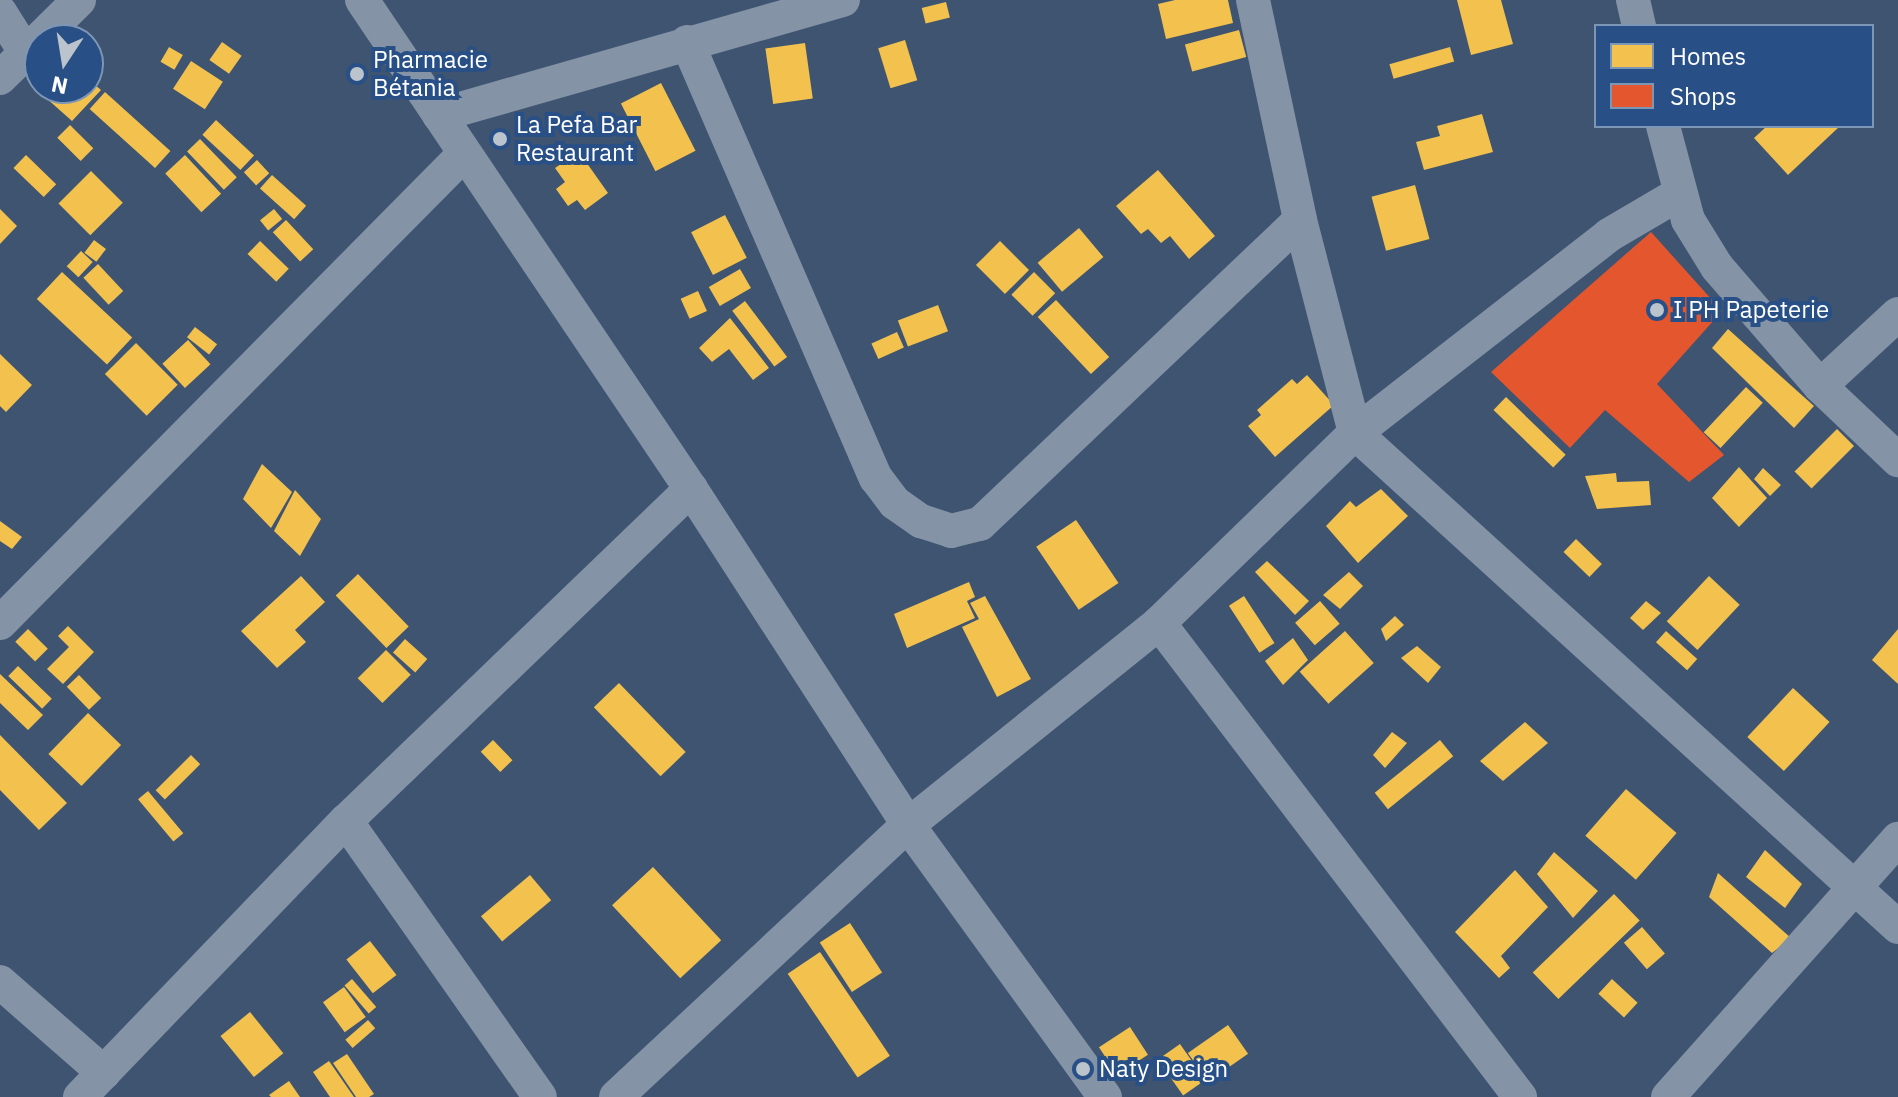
<!DOCTYPE html>
<html>
<head>
<meta charset="utf-8">
<style>
  body { margin:0 }
  #map { position:relative; width:1898px; height:1097px; overflow:hidden; background:#3e5470; font-family:"IBM Plex Sans",sans-serif }
  div>[style] { position:absolute }
  .homes>* { inset:0; background:#f2c14e; transform-origin:0 0 }
  .shops>* { inset:0; background:#e4572e }
  .minor>* { height:34px; margin:-17px; padding:0 17px; transform-origin:17px; border-radius:17px; background:#8493a6 }
  .dots>* { width:22px; height:22px; translate:-50% -50%; box-sizing:border-box; border:4px solid #285086; border-radius:50% }
  span { translate:-50% -50%; white-space:nowrap; text-align:center; line-height:1.15; -webkit-text-stroke:8px #285086; paint-order:stroke }
  .poi-label { font-size:24px; color:#fff }
  .left { translate:0 -50%; text-align:left }
  .legend { position:absolute; left:1594px; top:24px; width:280px; height:104px; box-sizing:border-box; background:#285086; border:2px solid #7e96b6; margin:0; padding:10px 14px; list-style:none; font-size:24px; color:#fff }
  .legend li { display:flex; align-items:center; gap:16px; height:40px }
  .legend b { width:40px; border:2px solid #7e96b6 }
  .north { position:absolute; left:24px; top:24px; width:80px; height:80px; box-sizing:border-box; background:#285086; border:2px solid #7e96b6; border-radius:50%; rotate:192deg; font-size:22px; font-weight:700; line-height:32px; text-align:center; color:#fff }
  .north::after { content:''; display:block; margin:auto; width:28px; height:36px; background:#bbc3cd; clip-path:polygon(50% 0,100% 100%,50% 72%,0 100%) }
</style>
</head>
<body>
<div id="map">
  <div class="homes">
    <div style="clip-path:polygon(1175px 0,1228px 0,1233px 23px,1166px 39px,1158px 4px)"></div>
    <div style="clip-path:polygon(1457px 0,1501px 0,1513px 44px,1471px 55px)"></div>
    <div style="left:946px;top:2px;width:16px;height:25px;rotate:76deg"></div>
    <div style="left:1239px;top:30px;width:28px;height:56px;rotate:75deg"></div>
    <div style="left:905px;top:40px;width:42px;height:28px;rotate:73deg"></div>
    <div style="left:222px;top:42px;width:24px;height:22px;rotate:35deg"></div>
    <div style="left:805px;top:43px;width:56px;height:40px;rotate:82deg"></div>
    <div style="left:169px;top:47px;width:16px;height:17px;rotate:30deg"></div>
    <div style="left:1450px;top:47px;width:15px;height:63px;rotate:74deg"></div>
    <div style="left:191px;top:61px;width:38px;height:33px;rotate:33deg"></div>
    <div style="clip-path:polygon(88px 79px,101px 90px,72px 121px,45px 97px,53px 88px,88px 88px)"></div>
    <div style="left:661px;top:83px;width:76px;height:45px;rotate:63deg"></div>
    <div style="left:105px;top:92px;width:88px;height:23px;rotate:42deg"></div>
    <div style="clip-path:polygon(1482px 114px,1493px 152px,1424px 170px,1416px 142px,1440px 136px,1437px 126px)"></div>
    <div style="left:216px;top:120px;width:52px;height:20px;rotate:43deg"></div>
    <div style="left:70px;top:125px;width:33px;height:18px;rotate:45deg"></div>
    <div style="clip-path:polygon(1767px 126px,1840px 126px,1788px 175px,1754px 138px)"></div>
    <div style="left:200px;top:139px;width:53px;height:18px;rotate:46deg"></div>
    <div style="clip-path:polygon(579px 152px,608px 193px,585px 210px,577px 200px,568px 206px,556px 189px,565px 182px,555px 168px)"></div>
    <div style="left:26px;top:155px;width:42px;height:18px;rotate:44deg"></div>
    <div style="left:185px;top:155px;width:53px;height:27px;rotate:47deg"></div>
    <div style="left:257px;top:160px;width:18px;height:18px;rotate:47deg"></div>
    <div style="clip-path:polygon(1158px 170px,1215px 236px,1189px 259px,1170px 236px,1161px 243px,1148px 229px,1141px 234px,1116px 206px)"></div>
    <div style="left:91px;top:171px;width:45px;height:46px;rotate:45deg"></div>
    <div style="left:272px;top:175px;width:46px;height:18px;rotate:42deg"></div>
    <div style="left:1415px;top:185px;width:56px;height:45px;rotate:75deg"></div>
    <div style="clip-path:polygon(0 209px,17px 226px,0 244px)"></div>
    <div style="left:274px;top:209px;width:13px;height:18px;rotate:51deg"></div>
    <div style="left:725px;top:215px;width:48px;height:38px;rotate:63deg"></div>
    <div style="left:286px;top:220px;width:40px;height:18px;rotate:47deg"></div>
    <div style="left:1079px;top:228px;width:38px;height:54px;rotate:50deg"></div>
    <div style="left:94px;top:240px;width:15px;height:16px;rotate:37deg"></div>
    <div style="left:260px;top:241px;width:40px;height:18px;rotate:44deg"></div>
    <div style="left:1000px;top:241px;width:41px;height:34px;rotate:45deg"></div>
    <div style="left:81px;top:251px;width:16px;height:21px;rotate:43deg"></div>
    <div style="left:98px;top:264px;width:37px;height:20px;rotate:47deg"></div>
    <div style="left:740px;top:269px;width:22px;height:36px;rotate:60deg"></div>
    <div style="left:62px;top:272px;width:96px;height:37px;rotate:43deg"></div>
    <div style="left:1034px;top:272px;width:30px;height:32px;rotate:45deg"></div>
    <div style="left:698px;top:291px;width:22px;height:19px;rotate:66deg"></div>
    <div style="left:1056px;top:300px;width:78px;height:25px;rotate:47deg"></div>
    <div style="left:745px;top:301px;width:70px;height:16px;rotate:53deg"></div>
    <div style="left:938px;top:305px;width:28px;height:43px;rotate:69deg"></div>
    <div style="clip-path:polygon(730px 318px,769px 368px,753px 380px,729px 349px,712px 362px,699px 348px)"></div>
    <div style="left:195px;top:327px;width:28px;height:13px;rotate:38deg"></div>
    <div style="clip-path:polygon(1728px 329px,1814px 406px,1794px 428px,1712px 348px)"></div>
    <div style="left:897px;top:332px;width:17px;height:28px;rotate:66deg"></div>
    <div style="left:188px;top:340px;width:33px;height:35px;rotate:47deg"></div>
    <div style="left:136px;top:343px;width:59px;height:44px;rotate:45deg"></div>
    <div style="clip-path:polygon(0 354px,32px 385px,6px 412px,0 406px)"></div>
    <div style="clip-path:polygon(1307px 375px,1334px 405px,1275px 457px,1248px 426px,1261px 415px,1257px 410px,1292px 379px,1297px 384px)"></div>
    <div style="left:1746px;top:387px;width:23px;height:62px;rotate:43deg"></div>
    <div style="left:1506px;top:397px;width:83px;height:18px;rotate:44deg"></div>
    <div style="left:1837px;top:429px;width:24px;height:60px;rotate:45deg"></div>
    <div style="clip-path:polygon(262px 464px,292px 492px,271px 528px,243px 499px)"></div>
    <div style="clip-path:polygon(1739px 467px,1767px 498px,1739px 527px,1712px 498px)"></div>
    <div style="clip-path:polygon(1763px 468px,1781px 485px,1770px 496px,1754px 479px)"></div>
    <div style="clip-path:polygon(1616px 473px,1617px 482px,1649px 481px,1651px 505px,1597px 509px,1585px 476px)"></div>
    <div style="clip-path:polygon(1381px 489px,1408px 516px,1358px 563px,1326px 526px,1350px 501px,1356px 507px)"></div>
    <div style="clip-path:polygon(295px 490px,321px 519px,300px 556px,274px 531px)"></div>
    <div style="left:1076px;top:520px;width:76px;height:48px;rotate:56deg"></div>
    <div style="clip-path:polygon(0 521px,22px 537px,12px 549px,0 541px)"></div>
    <div style="left:1576px;top:539px;width:36px;height:18px;rotate:44deg"></div>
    <div style="clip-path:polygon(1267px 561px,1309px 601px,1295px 615px,1255px 572px)"></div>
    <div style="clip-path:polygon(1349px 572px,1363px 586px,1340px 609px,1323px 595px)"></div>
    <div style="left:358px;top:574px;width:73px;height:31px;rotate:46deg"></div>
    <div style="clip-path:polygon(301px 576px,325px 602px,295px 630px,306px 642px,277px 668px,241px 631px)"></div>
    <div style="left:1709px;top:576px;width:42px;height:62px;rotate:43deg"></div>
    <div style="clip-path:polygon(969px 582px,975px 597px,967px 601px,975px 618px,907px 648px,894px 614px)"></div>
    <div style="clip-path:polygon(985px 596px,1031px 679px,997px 697px,962px 627px,979px 619px,970px 603px)"></div>
    <div style="left:1244px;top:596px;width:56px;height:18px;rotate:57deg"></div>
    <div style="left:1320px;top:601px;width:30px;height:33px;rotate:49deg"></div>
    <div style="clip-path:polygon(1646px 601px,1661px 613px,1643px 630px,1630px 618px)"></div>
    <div style="clip-path:polygon(1395px 616px,1404px 625px,1386px 641px,1381px 629px)"></div>
    <div style="clip-path:polygon(68px 626px,94px 652px,63px 684px,47px 669px,69px 647px,58px 636px)"></div>
    <div style="left:28px;top:629px;width:28px;height:18px;rotate:45deg"></div>
    <div style="clip-path:polygon(1898px 629px,1898px 684px,1872px 660px)"></div>
    <div style="left:1345px;top:631px;width:43px;height:61px;rotate:48deg"></div>
    <div style="left:1666px;top:631px;width:42px;height:15px;rotate:42deg"></div>
    <div style="clip-path:polygon(1293px 638px,1308px 660px,1283px 685px,1265px 661px)"></div>
    <div style="left:405px;top:639px;width:30px;height:18px;rotate:42deg"></div>
    <div style="clip-path:polygon(1417px 646px,1441px 667px,1428px 683px,1401px 658px)"></div>
    <div style="left:386px;top:650px;width:35px;height:40px;rotate:45deg"></div>
    <div style="left:18px;top:666px;width:47px;height:14px;rotate:44deg"></div>
    <div style="clip-path:polygon(0 674px,43px 715px,28px 730px,0 703px)"></div>
    <div style="left:79px;top:675px;width:32px;height:17px;rotate:46deg"></div>
    <div style="left:619px;top:683px;width:96px;height:35px;rotate:46deg"></div>
    <div style="left:1793px;top:688px;width:50px;height:67px;rotate:43deg"></div>
    <div style="left:88px;top:713px;width:46px;height:57px;rotate:44deg"></div>
    <div style="clip-path:polygon(1525px 722px,1548px 743px,1503px 781px,1480px 761px)"></div>
    <div style="clip-path:polygon(1392px 732px,1407px 743px,1385px 768px,1373px 755px)"></div>
    <div style="clip-path:polygon(0 735px,67px 803px,39px 830px,0 790px)"></div>
    <div style="left:493px;top:740px;width:28px;height:17px;rotate:46deg"></div>
    <div style="left:1440px;top:740px;width:21px;height:84px;rotate:51deg"></div>
    <div style="left:191px;top:755px;width:13px;height:50px;rotate:45deg"></div>
    <div style="left:1626px;top:789px;width:67px;height:62px;rotate:41deg"></div>
    <div style="left:148px;top:791px;width:55px;height:13px;rotate:50deg"></div>
    <div style="clip-path:polygon(1765px 850px,1802px 884px,1785px 908px,1746px 877px)"></div>
    <div style="clip-path:polygon(1554px 852px,1598px 891px,1573px 918px,1537px 874px)"></div>
    <div style="left:653px;top:867px;width:100px;height:56px;rotate:47deg"></div>
    <div style="clip-path:polygon(1515px 870px,1548px 907px,1501px 956px,1510px 968px,1499px 978px,1455px 932px)"></div>
    <div style="clip-path:polygon(1718px 873px,1791px 938px,1772px 953px,1709px 897px)"></div>
    <div style="left:530px;top:875px;width:33px;height:64px;rotate:50deg"></div>
    <div style="left:1614px;top:894px;width:37px;height:113px;rotate:46deg"></div>
    <div style="left:850px;top:923px;width:59px;height:36px;rotate:57deg"></div>
    <div style="left:1642px;top:927px;width:35px;height:24px;rotate:49deg"></div>
    <div style="left:370px;top:941px;width:43px;height:30px;rotate:52deg"></div>
    <div style="left:820px;top:952px;width:125px;height:39px;rotate:56deg"></div>
    <div style="left:352px;top:979px;width:37px;height:10px;rotate:49deg"></div>
    <div style="left:1612px;top:979px;width:35px;height:20px;rotate:43deg"></div>
    <div style="left:344px;top:987px;width:37px;height:26px;rotate:54deg"></div>
    <div style="left:250px;top:1012px;width:53px;height:38px;rotate:51deg"></div>
    <div style="left:368px;top:1020px;width:11px;height:30px;rotate:49deg"></div>
    <div style="left:1228px;top:1025px;width:35px;height:49px;rotate:55deg"></div>
    <div style="left:1130px;top:1027px;width:33px;height:37px;rotate:57deg"></div>
    <div style="left:1180px;top:1044px;width:44px;height:27px;rotate:55deg"></div>
    <div style="clip-path:polygon(347px 1054px,374px 1094px,369px 1097px,356px 1097px,333px 1063px)"></div>
    <div style="clip-path:polygon(329px 1061px,354px 1097px,330px 1097px,313px 1072px)"></div>
    <div style="clip-path:polygon(289px 1081px,300px 1097px,271px 1097px,269px 1095px)"></div>
  </div>
  <div class="shops">
    <div style="clip-path:polygon(1651px 232px,1722px 311px,1657px 384px,1724px 455px,1689px 482px,1605px 410px,1570px 448px,1491px 372px)"></div>
  </div>
  <div class="minor">
    <div style="left:362px;top:0;width:589px;rotate:56.07deg"></div>
    <div style="left:691px;top:489px;width:400px;rotate:57.1deg"></div>
    <div style="left:908px;top:825px;width:336px;rotate:54.1deg"></div>
    <div style="left:1253px;top:0;width:225px;rotate:77.9deg"></div>
    <div style="left:1300px;top:220px;width:220px;rotate:75.5deg"></div>
    <div style="left:1355px;top:433px;width:734px;rotate:42.29deg"></div>
    <div style="left:1633px;top:0;width:27px;rotate:77deg"></div>
    <div style="left:0;top:12px;width:47px;rotate:58deg"></div>
    <div style="left:687px;top:42px;width:475px;rotate:66.6deg"></div>
    <div style="left:876px;top:478px;width:31px;rotate:53deg"></div>
    <div style="left:895px;top:503px;width:32px;rotate:35deg"></div>
    <div style="left:921px;top:521px;width:32px;rotate:18deg"></div>
    <div style="left:951px;top:531px;width:30px;rotate:-14deg"></div>
    <div style="left:980px;top:524px;width:441px;rotate:-43.5deg"></div>
    <div style="left:0;top:78px;width:111px;rotate:-44.6deg"></div>
    <div style="left:439px;top:115px;width:420px;rotate:-15.9deg"></div>
    <div style="left:1663px;top:126px;width:97px;rotate:75.1deg"></div>
    <div style="left:1688px;top:220px;width:55px;rotate:58.3deg"></div>
    <div style="left:1717px;top:267px;width:157px;rotate:49.1deg"></div>
    <div style="left:1820px;top:386px;width:108px;rotate:43.5deg"></div>
    <div style="left:1820px;top:386px;width:106px;rotate:-42.7deg"></div>
    <div style="left:0;top:623px;width:658px;rotate:-45.31deg"></div>
    <div style="left:1159px;top:623px;width:596px;rotate:52.71deg"></div>
    <div style="left:346px;top:821px;width:337px;rotate:54.9deg"></div>
    <div style="left:0;top:982px;width:138px;rotate:41.2deg"></div>
    <div style="left:80px;top:1097px;width:383px;rotate:-46.1deg"></div>
    <div style="left:346px;top:821px;width:479px;rotate:-43.9deg"></div>
    <div style="left:616px;top:1097px;width:399px;rotate:-43deg"></div>
    <div style="left:908px;top:825px;width:322px;rotate:-38.8deg"></div>
    <div style="left:1159px;top:623px;width:273px;rotate:-44.1deg"></div>
    <div style="left:1355px;top:433px;width:322px;rotate:-37.9deg"></div>
    <div style="left:1609px;top:235px;width:81px;rotate:-30.4deg"></div>
    <div style="left:1668px;top:1097px;width:346px;rotate:-48.3deg"></div>
  </div>
  <div class="dots">
    <div style="left:357px;top:74px;background:#bbc3cd"></div>
    <div style="left:500px;top:139px;background:#bbc3cd"></div>
    <div style="left:1657px;top:310px;background:#bbc3cd"></div>
    <div style="left:1083px;top:1069px;background:#bbc3cd"></div>
  </div>
  <div class="poi-label">
    <span class="left" style="left:373px;top:74px">Pharmacie<br>Bétania</span>
    <span class="left" style="left:516px;top:139px">La Pefa Bar<br>Restaurant</span>
    <span class="left" style="left:1673px;top:310px">I PH Papeterie</span>
    <span class="left" style="left:1099px;top:1069px">Naty Design</span>
  </div>
  <ul class="legend">
  <li><b style="height:22px;background:#f2c14e"></b>Homes</li>
  <li><b style="height:22px;background:#e4572e"></b>Shops</li>
  </ul>
  <div class="north">N</div>
</div>
</body>
</html>
